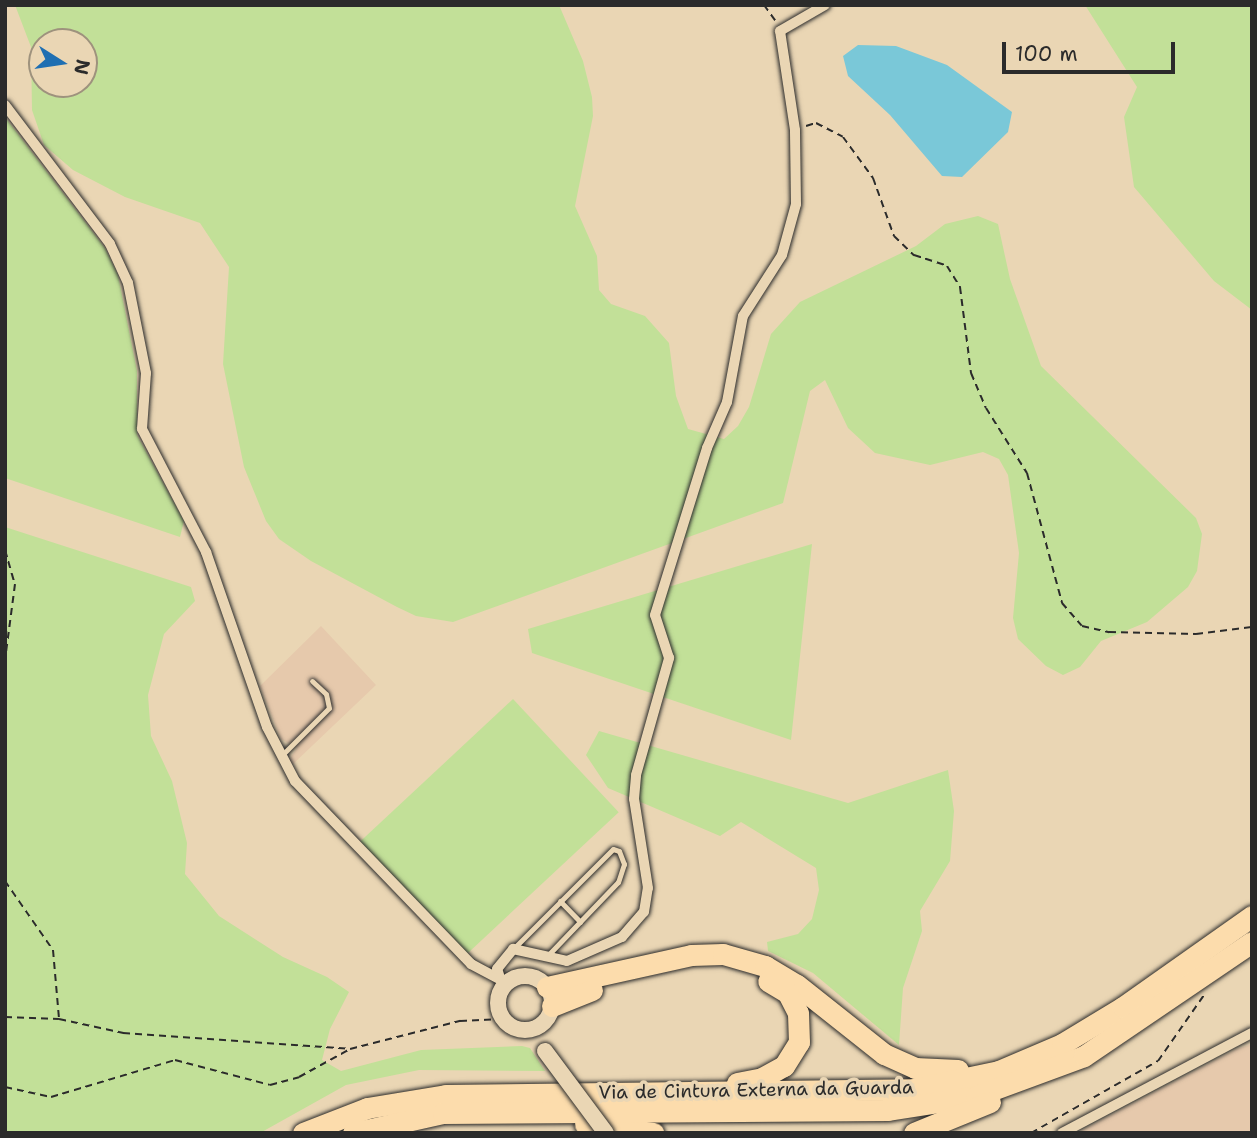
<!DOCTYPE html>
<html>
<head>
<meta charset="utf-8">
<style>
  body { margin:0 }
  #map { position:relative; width:1257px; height:1138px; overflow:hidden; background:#ead6b4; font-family:"Shantell Sans",sans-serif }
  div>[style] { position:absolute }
  .built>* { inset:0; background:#e6c9ac }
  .green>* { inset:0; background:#c2e098; transform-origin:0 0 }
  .water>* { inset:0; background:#7ac8d8 }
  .path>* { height:2px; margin-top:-1px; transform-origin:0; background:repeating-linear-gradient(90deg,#2b2b2b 0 7px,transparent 0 12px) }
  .roads { filter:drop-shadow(0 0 2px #2b2b2b) drop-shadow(0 0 2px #2b2b2b) }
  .lane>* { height:5px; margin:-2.5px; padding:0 2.5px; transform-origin:2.5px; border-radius:2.5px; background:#ead6b4 }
  .street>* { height:10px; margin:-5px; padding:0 5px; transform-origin:5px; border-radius:5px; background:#ead6b4 }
  .secondary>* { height:16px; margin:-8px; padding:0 8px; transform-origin:8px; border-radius:8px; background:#ead6b4 }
  .secondary>.ring { margin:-8px; padding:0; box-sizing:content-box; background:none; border:16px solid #ead6b4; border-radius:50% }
  .highway>* { height:21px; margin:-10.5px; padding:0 10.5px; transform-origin:10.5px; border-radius:10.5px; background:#fcdcac }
  .bridges { filter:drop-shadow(0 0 2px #2b2b2b) drop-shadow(0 0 2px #2b2b2b) }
  .secondary-bridge>* { height:16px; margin:-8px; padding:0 8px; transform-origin:8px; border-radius:8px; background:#ead6b4 }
  span { translate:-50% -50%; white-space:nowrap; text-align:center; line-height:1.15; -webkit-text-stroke:7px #ead6b4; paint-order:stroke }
  .street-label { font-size:19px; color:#2b2b2b }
  .frame { position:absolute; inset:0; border:7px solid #2b2b2b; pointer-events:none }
  .north { position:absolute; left:28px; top:28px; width:70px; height:70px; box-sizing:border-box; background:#ead6b4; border:2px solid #9e927d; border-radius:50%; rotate:102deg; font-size:19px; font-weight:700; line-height:28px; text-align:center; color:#2b2b2b }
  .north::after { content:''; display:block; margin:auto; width:24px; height:32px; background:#1f6fb2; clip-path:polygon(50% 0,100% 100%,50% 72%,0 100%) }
  .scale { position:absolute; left:1002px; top:42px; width:173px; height:32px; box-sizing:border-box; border:4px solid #2b2b2b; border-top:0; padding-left:9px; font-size:21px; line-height:24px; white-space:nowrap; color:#2b2b2b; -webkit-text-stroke:5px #ead6b4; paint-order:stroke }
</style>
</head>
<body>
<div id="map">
  <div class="built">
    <div style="clip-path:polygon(321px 626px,376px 685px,292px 765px,289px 760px,297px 748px,281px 739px,260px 686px)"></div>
    <div style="clip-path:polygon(1252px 1044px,1252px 1133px,1077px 1133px,1237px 1049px)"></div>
  </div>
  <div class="green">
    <div style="clip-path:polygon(evenodd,15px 5px,559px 5px,583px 61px,592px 97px,593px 116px,575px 206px,597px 256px,599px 290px,611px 304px,645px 316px,669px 343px,676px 396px,688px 429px,724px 439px,738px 426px,749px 407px,771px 334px,800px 302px,916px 246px,945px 224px,978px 216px,998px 224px,1010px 279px,1041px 366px,1196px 518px,1202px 534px,1197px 571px,1188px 587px,1147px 622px,1101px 641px,1080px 667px,1063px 675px,1046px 666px,1018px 639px,1013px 618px,1019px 553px,1008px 475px,999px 459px,983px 452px,930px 465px,875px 453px,848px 428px,825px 380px,810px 391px,783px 503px,453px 622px,416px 616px,397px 607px,311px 561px,279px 539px,266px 521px,244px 467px,223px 364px,229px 267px,200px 223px,125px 197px,73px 170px,44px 145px,32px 110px,31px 47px,15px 5px,42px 42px,84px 42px,84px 84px,42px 84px,42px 42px)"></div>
    <div style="clip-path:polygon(1085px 5px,1252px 5px,1252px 310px,1214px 281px,1134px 187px,1124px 117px,1137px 87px)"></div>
    <div style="clip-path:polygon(5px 117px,105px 248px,118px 275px,137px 371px,137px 435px,184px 521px,180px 537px,5px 478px)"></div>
    <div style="clip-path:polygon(5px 527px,191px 587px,195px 601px,164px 634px,148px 695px,151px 736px,172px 781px,187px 843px,185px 874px,219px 916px,283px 957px,327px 977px,349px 992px,330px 1029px,322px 1060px,341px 1071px,421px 1050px,522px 1046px,530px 1048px,545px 1071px,419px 1070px,346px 1085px,260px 1133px,5px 1133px)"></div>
    <div style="clip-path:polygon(812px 544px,791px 740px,532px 653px,528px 629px)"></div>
    <div style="left:513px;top:699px;width:155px;height:209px;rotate:47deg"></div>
    <div style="clip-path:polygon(599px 731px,848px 803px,948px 770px,954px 811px,950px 861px,920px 911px,922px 931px,903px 988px,899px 1045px,813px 973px,768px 951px,767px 942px,798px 934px,812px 919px,819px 890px,816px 868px,741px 822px,720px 836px,608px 788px,586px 755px)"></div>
  </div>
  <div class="water">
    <div style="clip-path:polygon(858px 45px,896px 46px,947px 65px,1012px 112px,1008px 132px,962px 177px,942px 176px,890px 115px,848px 76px,843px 56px)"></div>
  </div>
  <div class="path">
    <div style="left:764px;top:5px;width:19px;rotate:54deg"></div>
    <div style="left:806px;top:126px;width:10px;rotate:-17deg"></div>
    <div style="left:816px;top:123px;width:30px;rotate:27deg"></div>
    <div style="left:843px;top:137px;width:51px;rotate:53.8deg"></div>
    <div style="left:873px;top:178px;width:62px;rotate:70.1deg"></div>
    <div style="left:894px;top:236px;width:28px;rotate:44deg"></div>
    <div style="left:914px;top:255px;width:35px;rotate:18deg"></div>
    <div style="left:947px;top:266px;width:25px;rotate:58deg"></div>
    <div style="left:960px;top:287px;width:87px;rotate:82.7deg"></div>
    <div style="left:971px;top:373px;width:38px;rotate:67deg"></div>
    <div style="left:986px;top:408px;width:77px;rotate:57.8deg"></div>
    <div style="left:1027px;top:473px;width:135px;rotate:74.9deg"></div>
    <div style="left:1062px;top:603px;width:30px;rotate:49deg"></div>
    <div style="left:1082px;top:626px;width:28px;rotate:13deg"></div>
    <div style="left:1109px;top:632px;width:87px;rotate:1.3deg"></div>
    <div style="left:1196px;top:634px;width:56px;rotate:-7.1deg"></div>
    <div style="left:5px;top:550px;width:35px;rotate:74deg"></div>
    <div style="left:15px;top:584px;width:77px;rotate:97.5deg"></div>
    <div style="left:5px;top:881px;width:84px;rotate:55.2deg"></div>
    <div style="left:53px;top:950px;width:69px;rotate:85deg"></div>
    <div style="left:5px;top:1017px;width:54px;rotate:2.1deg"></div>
    <div style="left:59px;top:1019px;width:66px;rotate:12.3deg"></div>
    <div style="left:123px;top:1033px;width:227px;rotate:4deg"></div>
    <div style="left:5px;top:1087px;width:47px;rotate:12.3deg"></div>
    <div style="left:51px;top:1097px;width:129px;rotate:-16.6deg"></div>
    <div style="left:175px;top:1060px;width:98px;rotate:14.7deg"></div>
    <div style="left:270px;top:1085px;width:30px;rotate:-15deg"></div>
    <div style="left:299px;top:1077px;width:58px;rotate:-28.8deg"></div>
    <div style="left:350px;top:1049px;width:114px;rotate:-14.3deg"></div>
    <div style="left:460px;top:1021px;width:42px;rotate:-2.7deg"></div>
    <div style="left:1031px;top:1133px;width:146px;rotate:-29.6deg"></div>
    <div style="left:1158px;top:1061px;width:80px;rotate:-55.1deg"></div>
  </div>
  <div class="roads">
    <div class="lane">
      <div style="left:282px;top:755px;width:66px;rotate:-45deg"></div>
      <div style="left:329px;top:708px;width:14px;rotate:-102deg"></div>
      <div style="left:326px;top:694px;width:19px;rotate:-137deg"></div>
      <div style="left:560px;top:901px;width:29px;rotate:46deg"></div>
      <div style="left:513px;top:949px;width:141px;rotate:-45deg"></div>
      <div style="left:613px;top:849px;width:6px;rotate:18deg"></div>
      <div style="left:619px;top:851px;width:14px;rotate:69deg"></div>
      <div style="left:624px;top:864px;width:19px;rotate:108deg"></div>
      <div style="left:618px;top:882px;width:101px;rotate:133.8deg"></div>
    </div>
    <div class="street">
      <div style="left:5px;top:105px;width:174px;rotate:52.9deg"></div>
      <div style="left:110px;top:244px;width:43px;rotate:65.2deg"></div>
      <div style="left:128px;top:283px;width:92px;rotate:78.7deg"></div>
      <div style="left:146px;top:373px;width:56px;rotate:94.1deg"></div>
      <div style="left:142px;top:429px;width:139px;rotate:62.5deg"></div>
      <div style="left:206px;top:552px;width:185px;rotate:70.8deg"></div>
      <div style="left:267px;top:727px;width:61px;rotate:62.6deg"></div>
      <div style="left:295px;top:781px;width:254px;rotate:46.1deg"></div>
      <div style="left:471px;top:964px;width:30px;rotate:28deg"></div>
      <div style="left:503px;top:987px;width:19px;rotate:-108deg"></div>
      <div style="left:497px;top:969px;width:26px;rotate:-51deg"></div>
      <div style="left:513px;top:949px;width:55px;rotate:12.5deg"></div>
      <div style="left:567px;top:961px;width:60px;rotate:-23.6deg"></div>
      <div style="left:622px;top:937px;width:33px;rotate:-49deg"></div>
      <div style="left:644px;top:912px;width:24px;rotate:-81deg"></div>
      <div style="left:648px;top:888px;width:90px;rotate:-98.9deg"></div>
      <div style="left:634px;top:799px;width:24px;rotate:-85deg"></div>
      <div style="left:636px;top:775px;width:122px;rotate:-74.2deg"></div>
      <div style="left:669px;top:658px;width:45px;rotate:-108deg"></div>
      <div style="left:655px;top:615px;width:175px;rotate:-72.7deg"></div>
      <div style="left:707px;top:448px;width:50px;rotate:-66.5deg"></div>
      <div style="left:727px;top:402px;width:87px;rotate:-79.5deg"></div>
      <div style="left:743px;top:316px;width:72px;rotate:-57.4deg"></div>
      <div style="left:782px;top:255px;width:53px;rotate:-74.6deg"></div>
      <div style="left:796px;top:204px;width:74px;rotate:-90.8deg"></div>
      <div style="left:795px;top:130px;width:100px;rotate:-98.6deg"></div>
      <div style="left:780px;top:31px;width:52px;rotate:-30deg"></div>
      <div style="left:1062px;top:1133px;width:215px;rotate:-27.8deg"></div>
    </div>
    <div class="secondary">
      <div class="ring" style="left:498px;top:976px;width:38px;height:38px"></div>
    </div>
    <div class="highway">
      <div style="left:547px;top:987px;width:148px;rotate:-12.5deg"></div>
      <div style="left:691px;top:955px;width:32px;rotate:-2deg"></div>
      <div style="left:723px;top:954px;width:44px;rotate:15.9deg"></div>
      <div style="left:765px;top:966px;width:37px;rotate:31deg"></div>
      <div style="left:797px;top:985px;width:111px;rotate:38.4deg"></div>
      <div style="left:884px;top:1054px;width:34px;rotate:24deg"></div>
      <div style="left:915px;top:1068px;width:43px;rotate:2.7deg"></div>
      <div style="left:552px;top:1006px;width:43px;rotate:-21.8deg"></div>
      <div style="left:737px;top:1083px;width:25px;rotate:-11deg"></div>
      <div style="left:762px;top:1078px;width:25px;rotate:-29deg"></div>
      <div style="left:784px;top:1066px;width:28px;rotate:-58deg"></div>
      <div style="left:799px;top:1042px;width:29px;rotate:-92deg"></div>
      <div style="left:798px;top:1013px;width:22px;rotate:-117deg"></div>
      <div style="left:788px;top:993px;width:23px;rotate:-149deg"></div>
      <div style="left:585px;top:1124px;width:69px;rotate:7.5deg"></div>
      <div style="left:303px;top:1133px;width:69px;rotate:-21.3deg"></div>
      <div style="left:367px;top:1108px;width:80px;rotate:-9.3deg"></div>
      <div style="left:446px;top:1095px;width:468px;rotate:-0.7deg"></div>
      <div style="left:914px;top:1089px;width:87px;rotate:-12deg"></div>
      <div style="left:999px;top:1071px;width:69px;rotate:-23.2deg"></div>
      <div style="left:1062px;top:1044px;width:71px;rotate:-31.2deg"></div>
      <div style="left:1123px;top:1007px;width:158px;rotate:-35.2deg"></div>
      <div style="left:353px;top:1133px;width:92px;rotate:-12.5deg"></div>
      <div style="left:443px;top:1113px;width:445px;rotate:-0.4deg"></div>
      <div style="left:888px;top:1110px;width:89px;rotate:-9deg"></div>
      <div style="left:976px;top:1096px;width:115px;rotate:-20.3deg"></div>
      <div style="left:1084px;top:1056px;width:203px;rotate:-34.2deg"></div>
      <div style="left:914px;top:1133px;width:82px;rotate:-22.2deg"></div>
    </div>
  </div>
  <div class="bridges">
    <div class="secondary-bridge">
      <div style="left:545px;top:1051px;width:102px;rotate:53.4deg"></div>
    </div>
  </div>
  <div class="street-label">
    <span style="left:756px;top:1090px;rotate:-1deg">Via de Cintura Externa da Guarda</span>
  </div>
  <div class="frame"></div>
  <div class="north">N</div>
  <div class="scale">100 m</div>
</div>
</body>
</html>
